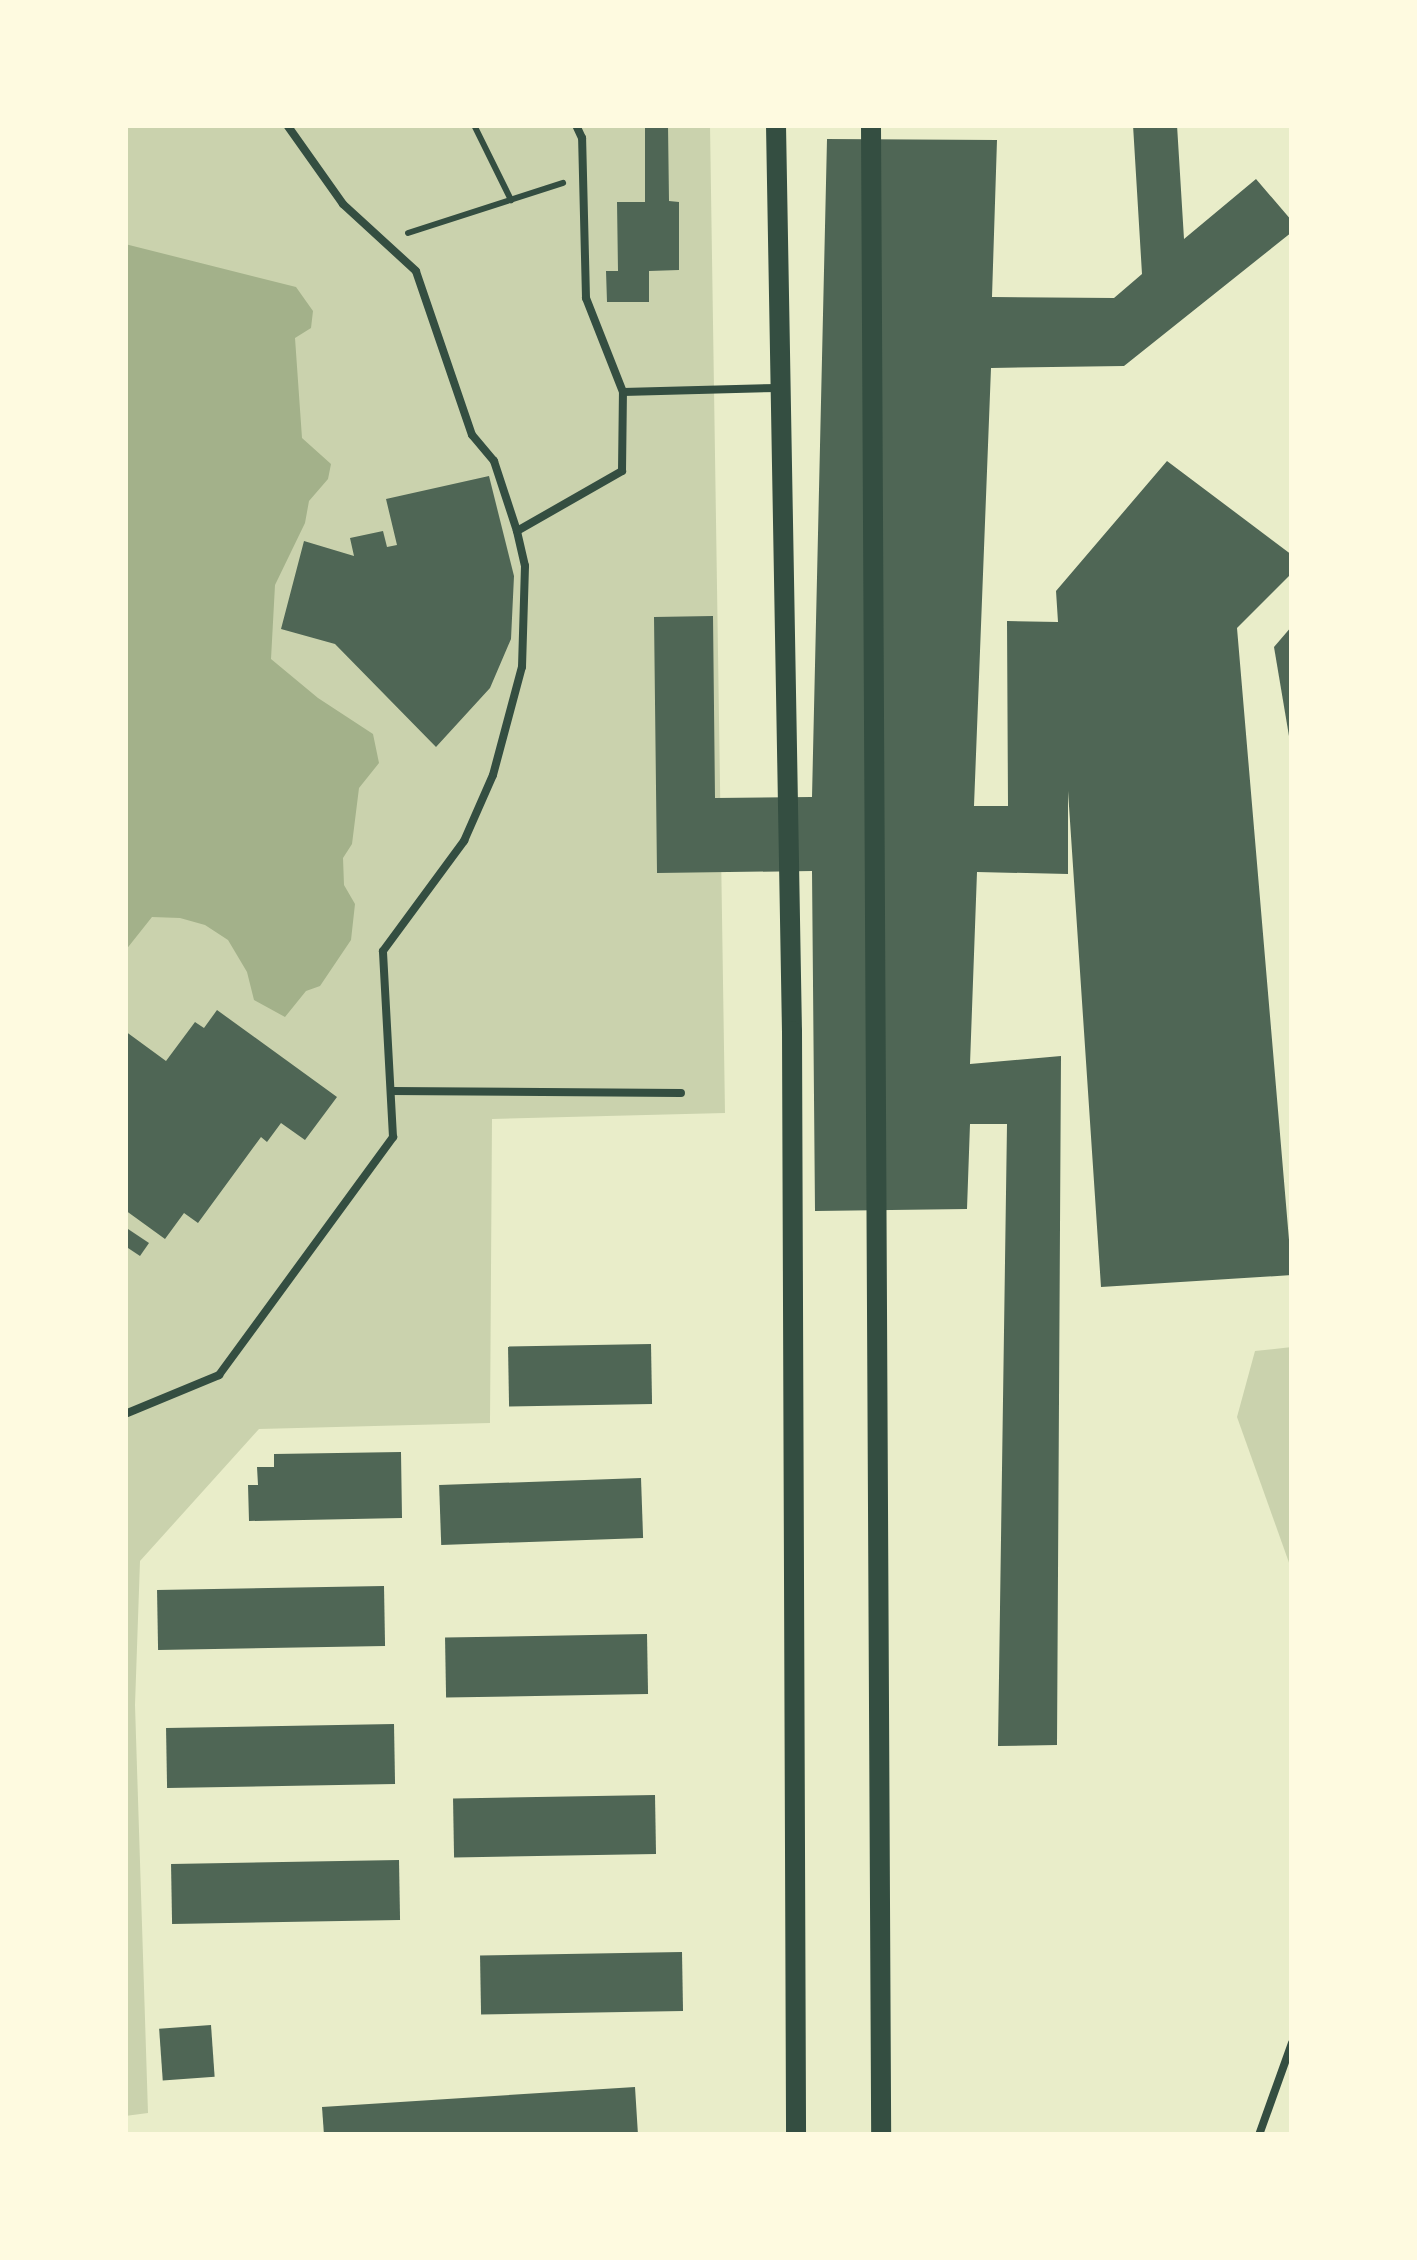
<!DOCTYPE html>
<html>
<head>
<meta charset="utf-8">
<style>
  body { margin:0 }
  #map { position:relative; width:1417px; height:2260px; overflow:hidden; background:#e9edc9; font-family:"Fira Sans",sans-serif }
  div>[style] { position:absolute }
  .green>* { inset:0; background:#cad2ad }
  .water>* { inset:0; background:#a3b18a }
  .building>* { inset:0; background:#4f6655; transform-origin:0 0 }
  .path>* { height:6px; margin:-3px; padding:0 3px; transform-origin:3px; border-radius:3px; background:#344e41 }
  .service>* { height:8px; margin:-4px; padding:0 4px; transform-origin:4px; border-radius:4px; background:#344e41 }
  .secondary>* { height:20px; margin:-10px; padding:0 10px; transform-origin:10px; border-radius:10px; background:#344e41 }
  span { translate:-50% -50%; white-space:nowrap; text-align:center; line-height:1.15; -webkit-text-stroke:10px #fefae0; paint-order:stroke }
  .frame { position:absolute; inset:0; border:128px solid #fefae0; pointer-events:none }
</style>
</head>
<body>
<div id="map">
  <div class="green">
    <div style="clip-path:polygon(125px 125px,710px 125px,725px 1113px,492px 1119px,490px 1423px,259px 1429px,140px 1561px,135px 1705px,148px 2113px,125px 2116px)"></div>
    <div style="clip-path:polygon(1292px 1347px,1292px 1571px,1237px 1417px,1255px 1351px)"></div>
  </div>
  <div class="water">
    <div style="clip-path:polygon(125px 244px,296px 287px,313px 311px,311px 328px,295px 338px,302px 438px,331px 464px,328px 479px,309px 501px,305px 523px,275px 585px,271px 659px,318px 698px,373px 734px,379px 763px,359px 788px,352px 844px,343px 858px,344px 885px,355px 904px,351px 940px,320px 986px,306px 991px,285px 1017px,254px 1000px,247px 972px,228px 940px,205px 925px,180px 918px,152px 917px,125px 951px)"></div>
  </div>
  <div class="building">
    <div style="clip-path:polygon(645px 125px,668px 125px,669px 201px,679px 202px,679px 270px,649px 271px,649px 302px,607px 302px,606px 271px,618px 271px,617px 202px,645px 202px)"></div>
    <div style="clip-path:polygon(1133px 125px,1177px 125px,1184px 239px,1256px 179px,1292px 221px,1292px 232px,1124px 366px,991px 368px,974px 806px,1008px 806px,1007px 621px,1058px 622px,1056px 591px,1167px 461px,1292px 555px,1292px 573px,1237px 628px,1292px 1275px,1101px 1287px,1068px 791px,1068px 874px,977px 872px,970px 1064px,1061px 1056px,1057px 1745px,998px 1746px,1007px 1124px,970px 1124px,967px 1209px,815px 1211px,812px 871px,657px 873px,654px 617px,713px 616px,715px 798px,812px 797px,827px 139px,997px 140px,992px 297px,1114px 298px,1142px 274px)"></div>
    <div style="clip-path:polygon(489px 476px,514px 576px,511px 639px,490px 688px,436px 747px,335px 644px,281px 629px,304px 541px,354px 556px,350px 538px,383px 531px,387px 547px,397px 545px,386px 499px)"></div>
    <div style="clip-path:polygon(1292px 626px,1292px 742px,1290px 742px,1274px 647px)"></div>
    <div style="clip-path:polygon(217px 1010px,337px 1097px,305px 1140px,281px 1123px,267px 1142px,261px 1137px,198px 1223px,184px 1213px,165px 1239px,125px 1210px,125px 1031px,166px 1061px,195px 1022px,204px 1028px)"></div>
    <div style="clip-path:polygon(125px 1227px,149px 1243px,140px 1256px,125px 1246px)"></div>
    <div style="left:651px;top:1344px;width:60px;height:143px;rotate:89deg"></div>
    <div style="clip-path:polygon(401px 1452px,402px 1518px,249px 1521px,248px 1485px,258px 1485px,257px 1467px,274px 1467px,274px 1454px)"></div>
    <div style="left:641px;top:1478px;width:60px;height:202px;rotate:88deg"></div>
    <div style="left:384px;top:1586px;width:60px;height:227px;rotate:89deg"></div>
    <div style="left:647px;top:1634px;width:60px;height:202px;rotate:89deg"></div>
    <div style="left:394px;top:1724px;width:60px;height:228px;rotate:89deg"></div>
    <div style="left:655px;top:1795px;width:59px;height:202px;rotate:89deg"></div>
    <div style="left:399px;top:1860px;width:60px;height:228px;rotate:89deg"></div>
    <div style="left:682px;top:1952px;width:59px;height:202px;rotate:89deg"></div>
    <div style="left:211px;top:2025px;width:52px;height:52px;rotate:86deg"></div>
    <div style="clip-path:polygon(635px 2087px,638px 2135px,324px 2135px,322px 2107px)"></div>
  </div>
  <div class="path">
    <div style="left:367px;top:125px;width:30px"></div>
    <div style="left:474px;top:125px;width:84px;rotate:63.7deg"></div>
    <div style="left:408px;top:233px;width:163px;rotate:-17.9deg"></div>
  </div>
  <div class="service">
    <div style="left:623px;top:392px;width:156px;rotate:-1.5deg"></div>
    <div style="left:517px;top:531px;width:121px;rotate:-29.7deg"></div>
    <div style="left:622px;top:471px;width:79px;rotate:-89.3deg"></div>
    <div style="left:623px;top:392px;width:101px;rotate:-111.5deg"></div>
    <div style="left:586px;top:298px;width:160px;rotate:-91.4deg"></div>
    <div style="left:582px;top:138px;width:14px;rotate:-115deg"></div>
    <div style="left:391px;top:1091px;width:290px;rotate:0.4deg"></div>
    <div style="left:125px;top:1414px;width:102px;rotate:-22.5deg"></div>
    <div style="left:219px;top:1375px;width:295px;rotate:-53.8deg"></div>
    <div style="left:393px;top:1137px;width:186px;rotate:-93.1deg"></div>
    <div style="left:383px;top:951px;width:137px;rotate:-53.6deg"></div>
    <div style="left:464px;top:841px;width:72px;rotate:-66.3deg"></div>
    <div style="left:493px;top:775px;width:112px;rotate:-75deg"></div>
    <div style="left:522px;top:667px;width:101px;rotate:-88.3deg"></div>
    <div style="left:525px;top:566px;width:36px;rotate:-103deg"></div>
    <div style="left:517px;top:531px;width:74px;rotate:-108.2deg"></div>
    <div style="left:494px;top:461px;width:34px;rotate:-130deg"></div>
    <div style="left:472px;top:435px;width:173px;rotate:-108.9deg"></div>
    <div style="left:416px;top:271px;width:99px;rotate:-137.5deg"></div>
    <div style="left:343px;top:204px;width:97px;rotate:-125.3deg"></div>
    <div style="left:1259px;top:2135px;width:98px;rotate:-70.3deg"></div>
  </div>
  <div class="secondary">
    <div style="left:776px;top:125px;width:906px;rotate:88.99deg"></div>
    <div style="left:792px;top:1031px;width:1104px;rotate:89.79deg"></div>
    <div style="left:871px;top:125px;width:2010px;rotate:89.71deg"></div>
  </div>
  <div class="frame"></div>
</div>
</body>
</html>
